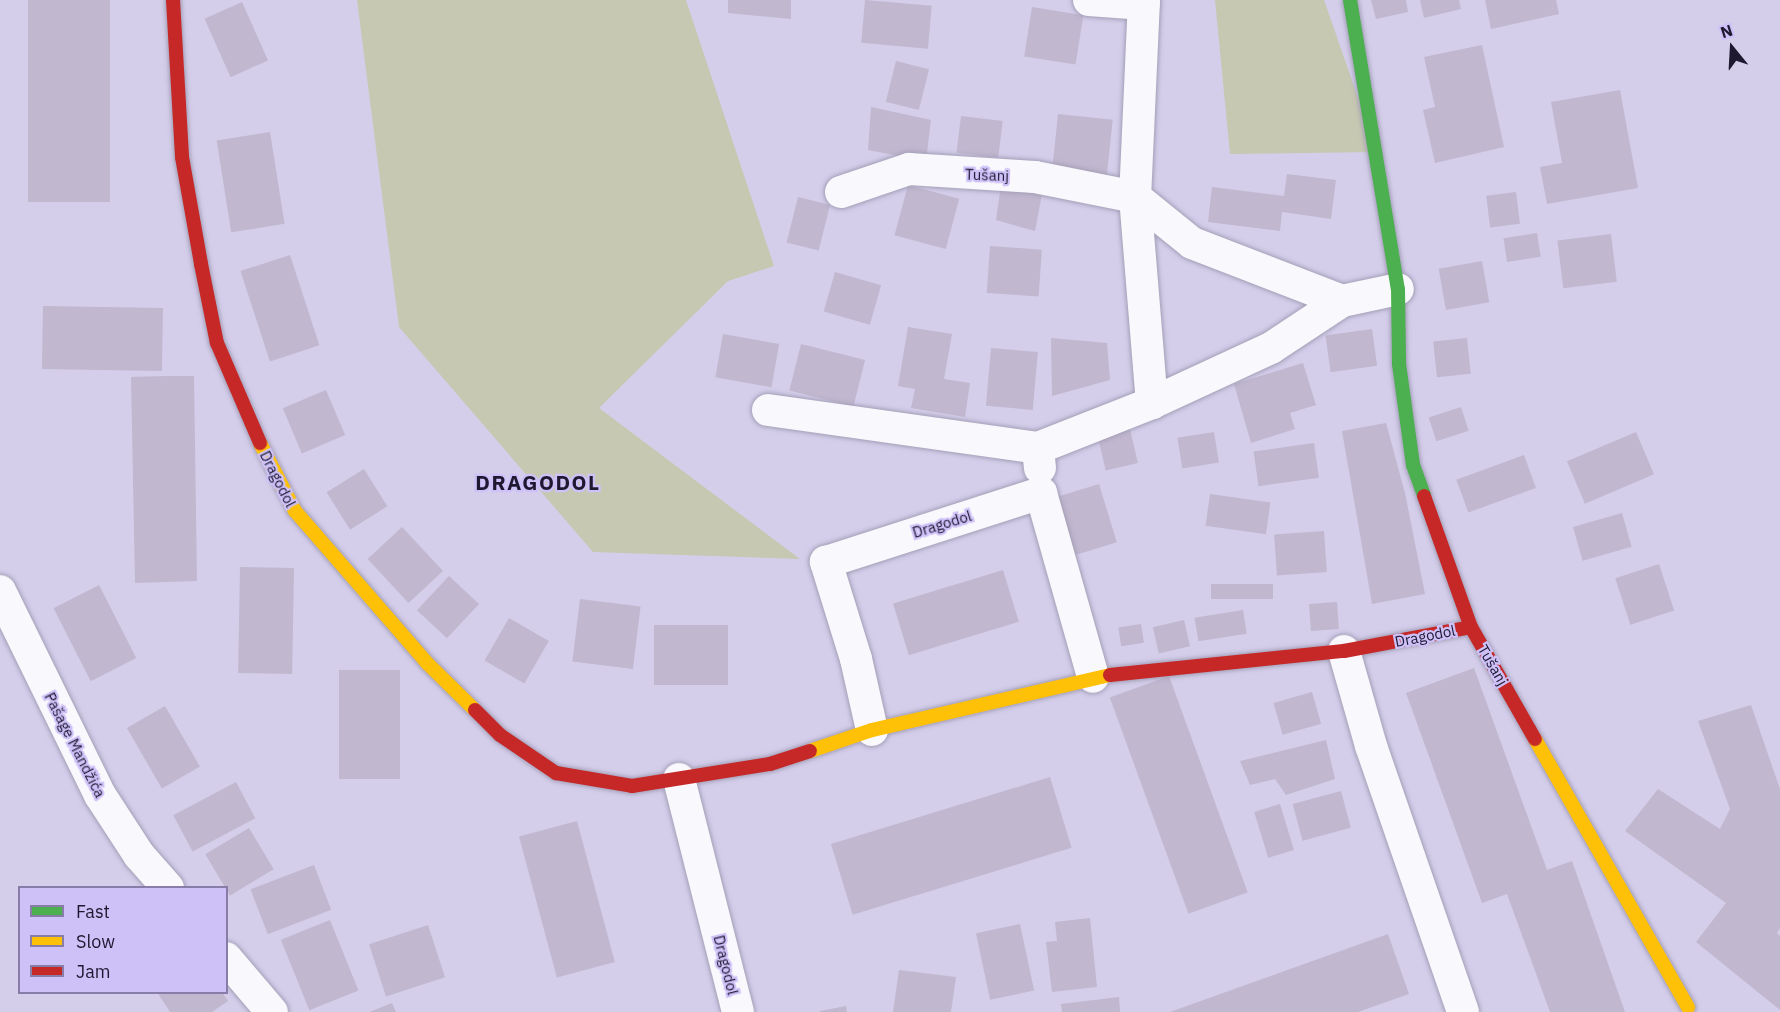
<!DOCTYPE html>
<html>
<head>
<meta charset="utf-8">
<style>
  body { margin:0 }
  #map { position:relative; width:1780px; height:1012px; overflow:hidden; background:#d4ceeb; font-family:"IBM Plex Sans",sans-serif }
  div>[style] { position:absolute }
  .green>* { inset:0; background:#c6c8b1 }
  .building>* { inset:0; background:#c1b7cf; transform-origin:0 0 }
  .roads { filter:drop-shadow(0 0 2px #a49fb7) drop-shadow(0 0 2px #a49fb7) }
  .street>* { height:32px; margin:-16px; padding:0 16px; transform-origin:16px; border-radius:16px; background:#f9f8fc }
  .fast>* { height:14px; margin:-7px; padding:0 7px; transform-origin:7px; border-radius:7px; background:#4caf50 }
  .slow>* { height:14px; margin:-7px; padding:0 7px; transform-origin:7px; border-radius:7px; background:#ffc107 }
  .jam>* { height:14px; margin:-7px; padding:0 7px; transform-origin:7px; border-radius:7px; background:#c62828 }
  span { translate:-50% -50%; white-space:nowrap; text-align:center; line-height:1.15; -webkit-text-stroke:4.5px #cdc1f8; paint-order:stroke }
  .street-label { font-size:15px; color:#1f1831 }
  .district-label { font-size:21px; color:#1f1831; font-weight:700; letter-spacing:1.5px }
  .legend { position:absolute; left:18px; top:886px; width:210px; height:108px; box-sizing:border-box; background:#cdc1f8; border:2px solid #877da8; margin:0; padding:8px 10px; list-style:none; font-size:18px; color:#1f1831 }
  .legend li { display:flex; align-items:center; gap:12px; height:30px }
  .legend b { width:30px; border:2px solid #877da8 }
  .north { position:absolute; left:1702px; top:18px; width:60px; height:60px; -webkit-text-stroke:4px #cdc1f8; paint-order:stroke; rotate:342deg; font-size:16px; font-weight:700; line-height:24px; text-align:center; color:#1f1831 }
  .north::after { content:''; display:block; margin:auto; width:21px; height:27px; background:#1f1831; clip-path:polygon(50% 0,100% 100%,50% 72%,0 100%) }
</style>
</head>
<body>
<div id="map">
  <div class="green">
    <div style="clip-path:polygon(357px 0,686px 0,774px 266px,728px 281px,599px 408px,800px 559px,593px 552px,399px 327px)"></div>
    <div style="clip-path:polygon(1215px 0,1324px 0,1377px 152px,1230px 154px)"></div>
  </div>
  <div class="building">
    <div style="left:28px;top:0;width:82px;height:202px"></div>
    <div style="clip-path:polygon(728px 0,791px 0,791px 19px,728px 13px)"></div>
    <div style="left:865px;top:0;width:67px;height:43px;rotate:5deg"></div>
    <div style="clip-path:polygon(1371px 0,1406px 0,1408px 12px,1376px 19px)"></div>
    <div style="clip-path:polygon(1420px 0,1459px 0,1461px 9px,1424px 18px)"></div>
    <div style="clip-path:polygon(1485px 0,1556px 0,1559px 14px,1491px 29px)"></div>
    <div style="left:242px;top:2px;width:64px;height:41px;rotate:66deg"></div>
    <div style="left:1032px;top:7px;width:52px;height:50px;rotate:9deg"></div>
    <div style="clip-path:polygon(1482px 45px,1504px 147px,1435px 163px,1423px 110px,1435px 107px,1424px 57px)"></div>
    <div style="left:896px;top:61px;width:34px;height:42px;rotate:14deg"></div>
    <div style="clip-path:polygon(1620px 90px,1638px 188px,1547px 204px,1540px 167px,1562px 163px,1551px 102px)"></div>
    <div style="clip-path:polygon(871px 107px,931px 120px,926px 161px,868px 150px)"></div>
    <div style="left:1058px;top:114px;width:55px;height:56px;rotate:6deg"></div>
    <div style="left:961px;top:116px;width:42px;height:37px;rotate:7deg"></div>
    <div style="left:270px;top:132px;width:93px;height:54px;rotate:81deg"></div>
    <div style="clip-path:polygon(1287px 174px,1336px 180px,1331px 219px,1282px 212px,1280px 231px,1208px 222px,1212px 187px,1284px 196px)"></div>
    <div style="left:908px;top:185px;width:53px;height:52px;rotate:15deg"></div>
    <div style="clip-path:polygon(1001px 185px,1042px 194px,1035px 231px,996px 220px)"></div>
    <div style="left:1516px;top:192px;width:32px;height:30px;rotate:83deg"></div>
    <div style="left:798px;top:197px;width:33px;height:47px;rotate:14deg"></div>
    <div style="left:1537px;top:233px;width:24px;height:34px;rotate:81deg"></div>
    <div style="left:1611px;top:234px;width:48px;height:54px;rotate:83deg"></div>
    <div style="left:990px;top:246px;width:52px;height:47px;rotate:4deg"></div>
    <div style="left:290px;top:255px;width:95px;height:52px;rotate:72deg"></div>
    <div style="left:1482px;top:261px;width:42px;height:44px;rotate:80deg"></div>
    <div style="left:835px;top:272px;width:48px;height:41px;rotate:16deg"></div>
    <div style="left:163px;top:308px;width:63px;height:120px;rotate:91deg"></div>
    <div style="clip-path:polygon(908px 327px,952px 334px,944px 379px,970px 383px,965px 417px,911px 408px,915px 389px,898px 386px)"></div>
    <div style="left:1372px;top:329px;width:37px;height:47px;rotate:82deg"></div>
    <div style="left:723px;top:334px;width:57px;height:44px;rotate:10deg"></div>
    <div style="clip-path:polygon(1051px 338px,1107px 343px,1110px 380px,1052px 396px)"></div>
    <div style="left:1467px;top:338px;width:36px;height:34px;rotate:84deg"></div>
    <div style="left:801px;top:344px;width:66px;height:48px;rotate:14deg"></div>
    <div style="left:991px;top:348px;width:47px;height:58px;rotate:5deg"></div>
    <div style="clip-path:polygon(1303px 363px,1316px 405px,1290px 413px,1295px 429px,1251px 443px,1234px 384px)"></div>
    <div style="clip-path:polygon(167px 376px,194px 376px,197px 581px,135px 583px,131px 377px)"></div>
    <div style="left:326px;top:390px;width:49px;height:47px;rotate:67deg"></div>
    <div style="left:1461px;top:407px;width:25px;height:34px;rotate:72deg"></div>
    <div style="clip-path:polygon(1386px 423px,1405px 493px,1425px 594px,1372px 604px,1342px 431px)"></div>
    <div style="left:1130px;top:429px;width:35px;height:33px;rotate:77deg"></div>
    <div style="left:1214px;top:432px;width:31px;height:37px;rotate:81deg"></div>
    <div style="left:1636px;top:432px;width:46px;height:75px;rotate:67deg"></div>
    <div style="left:1314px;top:443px;width:35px;height:61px;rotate:82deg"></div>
    <div style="left:1524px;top:455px;width:35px;height:72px;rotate:70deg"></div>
    <div style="left:364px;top:469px;width:44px;height:44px;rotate:58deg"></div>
    <div style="left:1099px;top:484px;width:61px;height:45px;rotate:73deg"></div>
    <div style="left:1210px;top:494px;width:61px;height:32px;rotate:8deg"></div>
    <div style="left:1622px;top:513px;width:35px;height:51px;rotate:74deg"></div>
    <div style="left:402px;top:527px;width:60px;height:47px;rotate:47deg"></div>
    <div style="left:1324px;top:531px;width:41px;height:50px;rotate:86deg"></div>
    <div style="left:1659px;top:564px;width:49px;height:46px;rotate:72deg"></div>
    <div style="left:240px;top:567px;width:54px;height:106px;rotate:1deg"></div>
    <div style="left:1003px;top:570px;width:54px;height:115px;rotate:73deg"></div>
    <div style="left:449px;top:576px;width:41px;height:47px;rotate:43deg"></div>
    <div style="left:1211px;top:584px;width:62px;height:15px"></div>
    <div style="left:99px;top:585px;width:82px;height:51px;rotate:63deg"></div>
    <div style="left:580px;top:599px;width:61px;height:63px;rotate:7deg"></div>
    <div style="left:1337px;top:602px;width:27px;height:28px;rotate:86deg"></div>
    <div style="left:1243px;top:610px;width:24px;height:49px;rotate:81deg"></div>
    <div style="left:509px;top:618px;width:46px;height:49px;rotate:30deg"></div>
    <div style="left:1184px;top:620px;width:27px;height:32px;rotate:77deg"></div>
    <div style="left:1141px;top:624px;width:19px;height:23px;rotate:81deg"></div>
    <div style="left:654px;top:625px;width:74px;height:60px"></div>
    <div style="clip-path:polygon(1474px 668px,1547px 870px,1572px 861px,1625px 1012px,1550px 1012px,1507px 894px,1482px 903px,1406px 693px)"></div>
    <div style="left:339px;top:670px;width:61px;height:109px"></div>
    <div style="left:1169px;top:676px;width:230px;height:63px;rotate:70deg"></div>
    <div style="left:1312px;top:692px;width:33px;height:40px;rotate:74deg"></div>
    <div style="clip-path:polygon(1751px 705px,1780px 789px,1780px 928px,1777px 933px,1780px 936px,1780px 1010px,1696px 942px,1726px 903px,1625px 831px,1658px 789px,1720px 829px,1730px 809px,1698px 721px)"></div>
    <div style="left:165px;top:706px;width:70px;height:44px;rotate:60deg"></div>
    <div style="clip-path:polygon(1326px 740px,1335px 779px,1286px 795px,1275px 779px,1250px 785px,1240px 761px)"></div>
    <div style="left:1050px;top:777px;width:74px;height:229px;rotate:73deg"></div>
    <div style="left:236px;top:782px;width:41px;height:71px;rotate:62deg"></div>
    <div style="left:1341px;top:791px;width:38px;height:50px;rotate:75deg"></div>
    <div style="left:1280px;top:804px;width:48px;height:27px;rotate:73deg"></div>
    <div style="left:577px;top:821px;width:146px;height:60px;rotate:75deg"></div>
    <div style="left:249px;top:828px;width:48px;height:51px;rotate:59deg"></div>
    <div style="left:314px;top:865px;width:48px;height:68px;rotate:69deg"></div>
    <div style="clip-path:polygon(1090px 918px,1097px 987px,1052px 992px,1046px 942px,1057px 941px,1055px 922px)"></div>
    <div style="left:330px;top:920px;width:76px;height:53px;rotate:68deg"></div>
    <div style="left:1020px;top:924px;width:68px;height:45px;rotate:78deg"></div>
    <div style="left:428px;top:925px;width:55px;height:62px;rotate:72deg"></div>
    <div style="clip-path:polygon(1388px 934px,1409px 994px,1358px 1012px,1170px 1012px)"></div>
    <div style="clip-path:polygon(899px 970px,956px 977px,951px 1012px,893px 1012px)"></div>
    <div style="clip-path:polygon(157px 992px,222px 992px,228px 1001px,212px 1012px,170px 1012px)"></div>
    <div style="clip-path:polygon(1119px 997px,1120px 1012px,1062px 1012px,1061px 1004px)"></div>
    <div style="clip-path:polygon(392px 1003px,396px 1012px,369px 1012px)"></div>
    <div style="clip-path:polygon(846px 1006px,847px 1012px,820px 1012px,820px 1011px)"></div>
  </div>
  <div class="roads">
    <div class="street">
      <div style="left:1089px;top:0;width:55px;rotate:4.2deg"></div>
      <div style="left:1144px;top:0;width:197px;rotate:92.6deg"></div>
      <div style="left:1135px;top:197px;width:207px;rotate:85.3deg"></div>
      <div style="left:1152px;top:403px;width:131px;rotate:-24.8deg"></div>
      <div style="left:1271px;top:348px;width:85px;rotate:-33.5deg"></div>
      <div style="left:1342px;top:301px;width:57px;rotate:-12.1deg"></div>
      <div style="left:841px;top:192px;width:72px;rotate:-18.7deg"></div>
      <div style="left:909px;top:169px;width:126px;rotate:3.6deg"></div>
      <div style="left:1035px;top:177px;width:102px;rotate:11.3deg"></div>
      <div style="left:1135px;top:197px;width:73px;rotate:38.9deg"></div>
      <div style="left:1192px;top:243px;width:161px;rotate:21.1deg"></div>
      <div style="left:768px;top:410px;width:273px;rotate:8deg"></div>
      <div style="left:1040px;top:468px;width:20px;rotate:-96deg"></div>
      <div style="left:1038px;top:448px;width:123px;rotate:-21.5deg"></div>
      <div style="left:0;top:591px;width:227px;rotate:63.9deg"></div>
      <div style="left:100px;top:795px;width:72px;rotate:57deg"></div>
      <div style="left:139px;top:855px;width:44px;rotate:48.7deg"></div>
      <div style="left:1344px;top:651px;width:99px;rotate:74.1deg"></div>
      <div style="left:1371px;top:746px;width:281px;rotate:70.9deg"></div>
      <div style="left:872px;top:730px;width:73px;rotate:-102.7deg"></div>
      <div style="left:856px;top:659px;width:102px;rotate:-107.2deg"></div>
      <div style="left:826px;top:562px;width:226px;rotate:-17.8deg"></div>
      <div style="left:1041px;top:493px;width:191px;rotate:74.2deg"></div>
      <div style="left:679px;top:779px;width:240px;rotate:75.8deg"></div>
      <div style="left:226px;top:958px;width:71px;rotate:49.6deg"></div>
    </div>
    <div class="fast">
      <div style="left:1350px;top:0;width:293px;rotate:80.6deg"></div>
      <div style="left:1398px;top:289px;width:75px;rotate:89.2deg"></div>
      <div style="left:1399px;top:364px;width:102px;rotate:82.1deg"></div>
      <div style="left:1413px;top:465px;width:33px;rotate:70deg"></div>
    </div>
    <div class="slow">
      <div style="left:260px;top:443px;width:76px;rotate:62.8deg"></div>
      <div style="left:295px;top:511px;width:201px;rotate:49deg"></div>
      <div style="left:427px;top:663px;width:67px;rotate:44.4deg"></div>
      <div style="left:1535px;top:739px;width:309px;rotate:60.3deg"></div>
      <div style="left:810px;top:751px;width:65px;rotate:-18.7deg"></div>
      <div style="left:872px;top:730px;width:244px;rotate:-13deg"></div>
    </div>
    <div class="jam">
      <div style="left:173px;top:0;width:157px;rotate:86.7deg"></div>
      <div style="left:182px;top:157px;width:109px;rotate:79.9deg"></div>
      <div style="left:201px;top:264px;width:81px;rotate:78.6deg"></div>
      <div style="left:217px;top:343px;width:109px;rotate:66.7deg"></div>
      <div style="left:1424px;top:496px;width:139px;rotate:70.3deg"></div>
      <div style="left:1471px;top:627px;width:129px;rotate:60.3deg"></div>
      <div style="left:1110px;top:675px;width:235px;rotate:-5.9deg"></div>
      <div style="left:1344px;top:651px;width:129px;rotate:-10.7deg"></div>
      <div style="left:475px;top:710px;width:35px;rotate:45deg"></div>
      <div style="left:500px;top:735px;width:68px;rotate:34.2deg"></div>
      <div style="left:556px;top:773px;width:77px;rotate:9.7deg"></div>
      <div style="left:632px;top:786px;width:140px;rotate:-9.1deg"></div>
      <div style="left:770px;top:764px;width:42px;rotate:-18deg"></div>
    </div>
  </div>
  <div class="street-label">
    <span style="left:987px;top:175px;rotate:2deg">Tušanj</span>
    <span style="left:278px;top:479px;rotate:63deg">Dragodol</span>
    <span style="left:942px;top:524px;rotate:-17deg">Dragodol</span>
    <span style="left:1425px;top:636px;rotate:-11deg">Dragodol</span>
    <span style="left:1493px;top:665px;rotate:60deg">Tušanj</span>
    <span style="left:75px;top:745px;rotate:63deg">Pašage Mandžića</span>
    <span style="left:726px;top:965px;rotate:76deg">Dragodol</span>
  </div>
  <div class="district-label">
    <span style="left:538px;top:482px">DRAGODOL</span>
  </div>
  <ul class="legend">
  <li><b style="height:8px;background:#4caf50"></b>Fast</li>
  <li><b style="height:8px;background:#ffc107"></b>Slow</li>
  <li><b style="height:8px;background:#c62828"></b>Jam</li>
  </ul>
  <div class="north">N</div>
</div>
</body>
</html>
